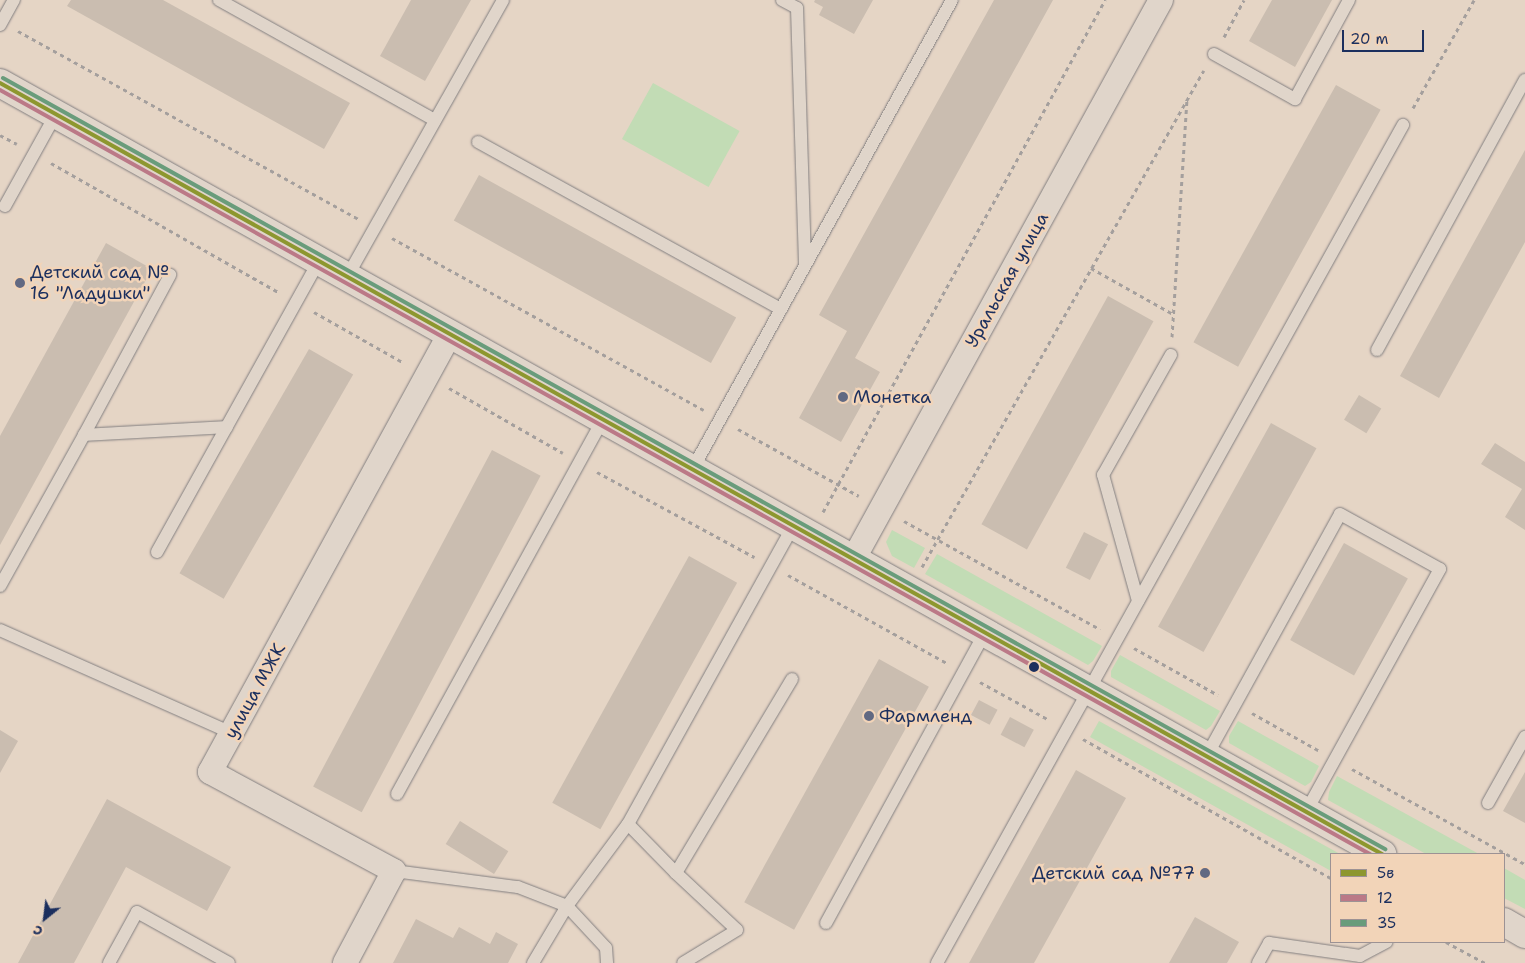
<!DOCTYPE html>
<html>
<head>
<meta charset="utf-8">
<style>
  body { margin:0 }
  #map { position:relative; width:1525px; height:963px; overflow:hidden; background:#e5d5c5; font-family:"Shantell Sans",sans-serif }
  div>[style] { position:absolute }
  .green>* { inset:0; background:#c2dcb5; transform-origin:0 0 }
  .building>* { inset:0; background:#cabdb0; transform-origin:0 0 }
  .path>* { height:3px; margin-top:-1.5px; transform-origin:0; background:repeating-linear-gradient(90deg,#a49f9d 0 4px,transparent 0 8px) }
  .roads { filter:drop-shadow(0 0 1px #827f80) drop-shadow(0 0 1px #827f80) }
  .service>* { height:12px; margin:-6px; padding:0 6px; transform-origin:6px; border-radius:6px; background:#e0d5ca }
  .minor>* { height:24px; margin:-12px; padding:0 12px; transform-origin:12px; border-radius:12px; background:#e0d5ca }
  .tertiary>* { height:28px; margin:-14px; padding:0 14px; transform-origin:14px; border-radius:14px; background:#e0d5ca }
  .bus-1>* { height:4px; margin:-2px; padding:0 2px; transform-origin:2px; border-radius:2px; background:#8d972f }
  .bus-2>* { height:4px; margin:-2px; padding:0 2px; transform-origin:2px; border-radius:2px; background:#bb7987 }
  .bus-3>* { height:4px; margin:-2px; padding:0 2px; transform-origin:2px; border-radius:2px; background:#699c7b }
  .dots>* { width:14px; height:14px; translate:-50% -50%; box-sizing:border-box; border:2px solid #f2d4b8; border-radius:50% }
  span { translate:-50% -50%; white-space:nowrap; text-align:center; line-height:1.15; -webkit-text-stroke:5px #f2d4b8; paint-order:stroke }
  .poi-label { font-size:18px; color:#1b2f5e }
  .left { translate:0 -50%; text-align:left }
  .right { translate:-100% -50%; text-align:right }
  .street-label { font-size:18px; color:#1b2f5e }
  .legend { position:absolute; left:1330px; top:853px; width:175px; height:90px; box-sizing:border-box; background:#f2d4b8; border:1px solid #9c9294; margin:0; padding:6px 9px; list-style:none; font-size:15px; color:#1b2f5e }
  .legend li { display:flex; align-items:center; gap:10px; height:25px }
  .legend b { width:25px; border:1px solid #9c9294 }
  .north { position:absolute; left:20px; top:893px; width:50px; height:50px; -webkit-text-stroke:4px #f2d4b8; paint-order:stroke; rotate:209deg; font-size:14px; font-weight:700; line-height:20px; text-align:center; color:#1b2f5e }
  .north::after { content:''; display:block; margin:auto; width:18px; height:22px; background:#1b2f5e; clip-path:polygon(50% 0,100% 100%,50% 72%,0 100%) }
  .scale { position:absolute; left:1342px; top:30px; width:82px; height:22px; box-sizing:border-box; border:2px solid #1b2f5e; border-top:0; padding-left:6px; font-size:15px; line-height:18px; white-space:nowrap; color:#1b2f5e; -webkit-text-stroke:4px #f2d4b8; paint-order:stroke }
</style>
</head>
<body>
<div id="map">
  <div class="green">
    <div style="left:653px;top:83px;width:99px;height:64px;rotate:29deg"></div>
    <div style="clip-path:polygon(892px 530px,925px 548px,914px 568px,892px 556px,886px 542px)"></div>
    <div style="clip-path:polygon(937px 554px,1102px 646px,1093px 661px,1088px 665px,925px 574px)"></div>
    <div style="clip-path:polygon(1120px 655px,1220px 711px,1211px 726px,1206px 730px,1111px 677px,1111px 671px)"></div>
    <div style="clip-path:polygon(1099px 721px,1340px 854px,1331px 854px,1331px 871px,1090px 737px)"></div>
    <div style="clip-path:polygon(1238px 721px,1319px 766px,1311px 782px,1305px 786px,1229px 743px,1229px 736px)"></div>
    <div style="clip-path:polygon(1337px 776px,1479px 854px,1426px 854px,1328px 800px,1329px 792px)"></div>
    <div style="clip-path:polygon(1504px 868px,1525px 880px,1525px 909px,1504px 898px)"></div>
  </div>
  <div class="building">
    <div style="clip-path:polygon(71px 0,163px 0,350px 103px,324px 149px,67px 6px)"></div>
    <div style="clip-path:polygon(411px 0,471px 0,425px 81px,380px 56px)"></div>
    <div style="clip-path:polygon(815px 0,873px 0,854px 34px,819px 15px,823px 7px,814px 2px)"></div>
    <div style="clip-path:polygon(994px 0,1053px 0,855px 358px,880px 372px,841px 442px,799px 418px,847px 331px,819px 315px)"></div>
    <div style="clip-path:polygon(1272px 0,1332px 0,1295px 67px,1249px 41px)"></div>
    <div style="left:1336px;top:85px;width:51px;height:294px;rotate:29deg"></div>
    <div style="clip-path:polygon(1525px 150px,1525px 242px,1439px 398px,1400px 376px)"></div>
    <div style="left:479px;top:175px;width:294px;height:52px;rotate:29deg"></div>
    <div style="clip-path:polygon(106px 243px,152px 269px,0 545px,0 436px)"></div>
    <div style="left:1108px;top:296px;width:52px;height:261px;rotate:29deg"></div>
    <div style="left:309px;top:349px;width:51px;height:259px;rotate:30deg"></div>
    <div style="left:1359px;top:395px;width:26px;height:29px;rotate:31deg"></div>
    <div style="left:1271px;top:423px;width:52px;height:233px;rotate:29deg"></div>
    <div style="clip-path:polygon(1495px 443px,1525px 462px,1525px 530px,1505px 517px,1522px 489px,1481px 464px)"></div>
    <div style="left:492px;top:450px;width:55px;height:381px;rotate:28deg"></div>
    <div style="left:1084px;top:532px;width:27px;height:40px;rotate:27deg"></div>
    <div style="left:1344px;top:543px;width:73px;height:111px;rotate:29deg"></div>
    <div style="left:689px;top:556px;width:55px;height:282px;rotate:29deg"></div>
    <div style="left:879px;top:659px;width:57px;height:278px;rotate:29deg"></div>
    <div style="left:979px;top:700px;width:21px;height:17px;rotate:28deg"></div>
    <div style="left:1010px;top:717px;width:27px;height:20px;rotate:28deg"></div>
    <div style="clip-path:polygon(0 730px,18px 741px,0 773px)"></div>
    <div style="clip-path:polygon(1076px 770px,1126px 798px,1034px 963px,969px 963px)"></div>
    <div style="clip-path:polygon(1525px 772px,1525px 823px,1503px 811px)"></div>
    <div style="clip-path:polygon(107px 799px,231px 867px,207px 911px,126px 867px,74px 963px,18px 963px)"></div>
    <div style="left:460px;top:821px;width:57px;height:27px;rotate:32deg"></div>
    <div style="clip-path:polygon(1195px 917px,1239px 942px,1227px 963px,1169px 963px)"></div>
    <div style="clip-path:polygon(416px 919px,453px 938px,459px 927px,490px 944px,496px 932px,518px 944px,508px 963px,393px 963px)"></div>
  </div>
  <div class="path">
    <div style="left:18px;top:31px;width:389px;rotate:28.9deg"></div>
    <div style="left:1224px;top:37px;width:42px;rotate:-61.6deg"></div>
    <div style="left:1413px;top:108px;width:124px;rotate:-60.5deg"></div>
    <div style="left:0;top:135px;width:19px;rotate:28deg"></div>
    <div style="left:51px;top:163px;width:263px;rotate:29.6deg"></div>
    <div style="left:392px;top:238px;width:356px;rotate:28.9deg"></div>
    <div style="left:1091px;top:268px;width:94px;rotate:29.3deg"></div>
    <div style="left:314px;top:312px;width:103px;rotate:29.5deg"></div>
    <div style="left:1172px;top:337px;width:236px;rotate:-86.4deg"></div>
    <div style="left:449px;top:388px;width:131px;rotate:29.7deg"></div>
    <div style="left:738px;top:429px;width:138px;rotate:29deg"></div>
    <div style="left:597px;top:472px;width:179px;rotate:28.4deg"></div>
    <div style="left:823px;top:512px;width:585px;rotate:-61.15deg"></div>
    <div style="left:904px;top:521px;width:224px;rotate:28.9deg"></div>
    <div style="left:922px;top:567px;width:571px;rotate:-60.43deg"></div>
    <div style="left:788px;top:575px;width:182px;rotate:29deg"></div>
    <div style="left:1134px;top:648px;width:96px;rotate:29.2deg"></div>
    <div style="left:980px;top:682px;width:79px;rotate:28.8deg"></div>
    <div style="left:1252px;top:713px;width:76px;rotate:29.3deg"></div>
    <div style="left:1083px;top:739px;width:284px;rotate:29.3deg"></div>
    <div style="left:1352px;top:769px;width:197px;rotate:28.8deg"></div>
    <div style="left:1446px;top:942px;width:44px;rotate:28.3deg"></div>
  </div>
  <div class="roads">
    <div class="service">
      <div style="left:219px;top:0;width:247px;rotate:29.1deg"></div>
      <div style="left:782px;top:0;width:17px;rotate:28deg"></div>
      <div style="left:797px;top:8px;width:257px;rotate:88.2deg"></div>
      <div style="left:0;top:25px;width:29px;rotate:-61deg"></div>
      <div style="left:1214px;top:54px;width:93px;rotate:29.1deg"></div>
      <div style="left:1295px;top:99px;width:113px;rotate:-61.4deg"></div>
      <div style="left:478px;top:142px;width:346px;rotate:28.9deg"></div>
      <div style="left:5px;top:206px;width:105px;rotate:-61deg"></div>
      <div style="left:347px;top:277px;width:318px;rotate:-60.6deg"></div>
      <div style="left:1377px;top:350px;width:308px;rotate:-61.3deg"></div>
      <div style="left:84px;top:435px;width:182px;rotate:-61.7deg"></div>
      <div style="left:692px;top:470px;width:537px;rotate:-61.05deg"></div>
      <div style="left:157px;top:552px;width:333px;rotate:-60.9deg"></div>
      <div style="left:0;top:586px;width:173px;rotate:-60.9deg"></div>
      <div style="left:84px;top:435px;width:143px;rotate:-3.2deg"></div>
      <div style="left:1138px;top:601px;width:131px;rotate:-105.5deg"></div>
      <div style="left:1103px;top:475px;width:138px;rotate:-60.5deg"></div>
      <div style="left:0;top:630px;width:253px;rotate:24deg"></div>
      <div style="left:1206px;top:757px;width:277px;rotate:-61.1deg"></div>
      <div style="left:1340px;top:514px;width:114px;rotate:28.8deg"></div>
      <div style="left:1440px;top:569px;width:277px;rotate:118.9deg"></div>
      <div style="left:397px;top:794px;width:427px;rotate:-61.2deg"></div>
      <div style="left:1488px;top:803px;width:76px;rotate:-60.7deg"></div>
      <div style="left:628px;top:824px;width:341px;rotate:-61deg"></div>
      <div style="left:394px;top:871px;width:125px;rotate:7.4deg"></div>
      <div style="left:518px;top:887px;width:53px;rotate:21.2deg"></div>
      <div style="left:567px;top:906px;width:57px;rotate:47.1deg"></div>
      <div style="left:606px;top:948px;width:15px;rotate:86deg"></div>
      <div style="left:676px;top:873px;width:83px;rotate:43.1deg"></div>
      <div style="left:737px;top:930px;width:63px;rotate:148.6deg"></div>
      <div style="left:826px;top:923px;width:331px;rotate:-61.3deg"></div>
      <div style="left:109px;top:963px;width:58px;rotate:-61.2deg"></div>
      <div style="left:137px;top:912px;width:105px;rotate:29deg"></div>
      <div style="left:533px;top:963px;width:66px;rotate:-59.2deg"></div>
      <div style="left:567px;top:906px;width:102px;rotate:-53.4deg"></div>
      <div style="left:628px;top:824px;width:69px;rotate:45.6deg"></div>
      <div style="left:676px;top:873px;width:226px;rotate:-59.1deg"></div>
      <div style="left:937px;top:963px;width:959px;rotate:-60.92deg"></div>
      <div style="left:1258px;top:963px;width:23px;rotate:-61deg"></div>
      <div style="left:1269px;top:943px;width:92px;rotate:8.1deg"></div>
      <div style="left:1360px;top:956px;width:30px;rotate:-28deg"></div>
    </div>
    <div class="minor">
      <div style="left:853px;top:560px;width:639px;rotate:-61.19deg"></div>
      <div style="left:345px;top:963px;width:104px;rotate:-62deg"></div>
      <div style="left:394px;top:871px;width:209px;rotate:-151.7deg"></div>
      <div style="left:210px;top:772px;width:499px;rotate:-61.3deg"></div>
    </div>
    <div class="tertiary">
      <div style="left:0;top:83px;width:1583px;rotate:29.16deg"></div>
      <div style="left:1504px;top:922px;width:24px;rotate:30deg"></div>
    </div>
  </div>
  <div class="bus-1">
    <div style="left:0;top:83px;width:1583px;rotate:29.16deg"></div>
  </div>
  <div class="bus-2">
    <div style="left:0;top:90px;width:1569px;rotate:29.15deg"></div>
  </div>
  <div class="bus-3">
    <div style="left:3px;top:78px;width:1583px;rotate:29.16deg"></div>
  </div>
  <div class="dots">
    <div style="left:20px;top:283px;background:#626982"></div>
    <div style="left:843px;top:397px;background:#626982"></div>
    <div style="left:1034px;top:667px;background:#1b2f5e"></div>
    <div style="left:869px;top:716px;background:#626982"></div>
    <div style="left:1205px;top:873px;background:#626982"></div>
  </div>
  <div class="poi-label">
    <span class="left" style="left:30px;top:283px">Детский сад №<br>16 "Ладушки"</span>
    <span class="left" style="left:853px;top:397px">Монетка</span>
    <span class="left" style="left:879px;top:716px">Фармленд</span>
    <span class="right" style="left:1195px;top:873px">Детский сад №77</span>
  </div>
  <div class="street-label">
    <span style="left:1007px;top:280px;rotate:-61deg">Уральская улица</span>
    <span style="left:255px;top:691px;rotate:-61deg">улица МЖК</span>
  </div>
  <ul class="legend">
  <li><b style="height:6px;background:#8d972f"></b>5в</li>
  <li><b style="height:6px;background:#bb7987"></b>12</li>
  <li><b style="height:6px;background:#699c7b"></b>35</li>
  </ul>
  <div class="north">С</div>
  <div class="scale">20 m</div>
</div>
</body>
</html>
